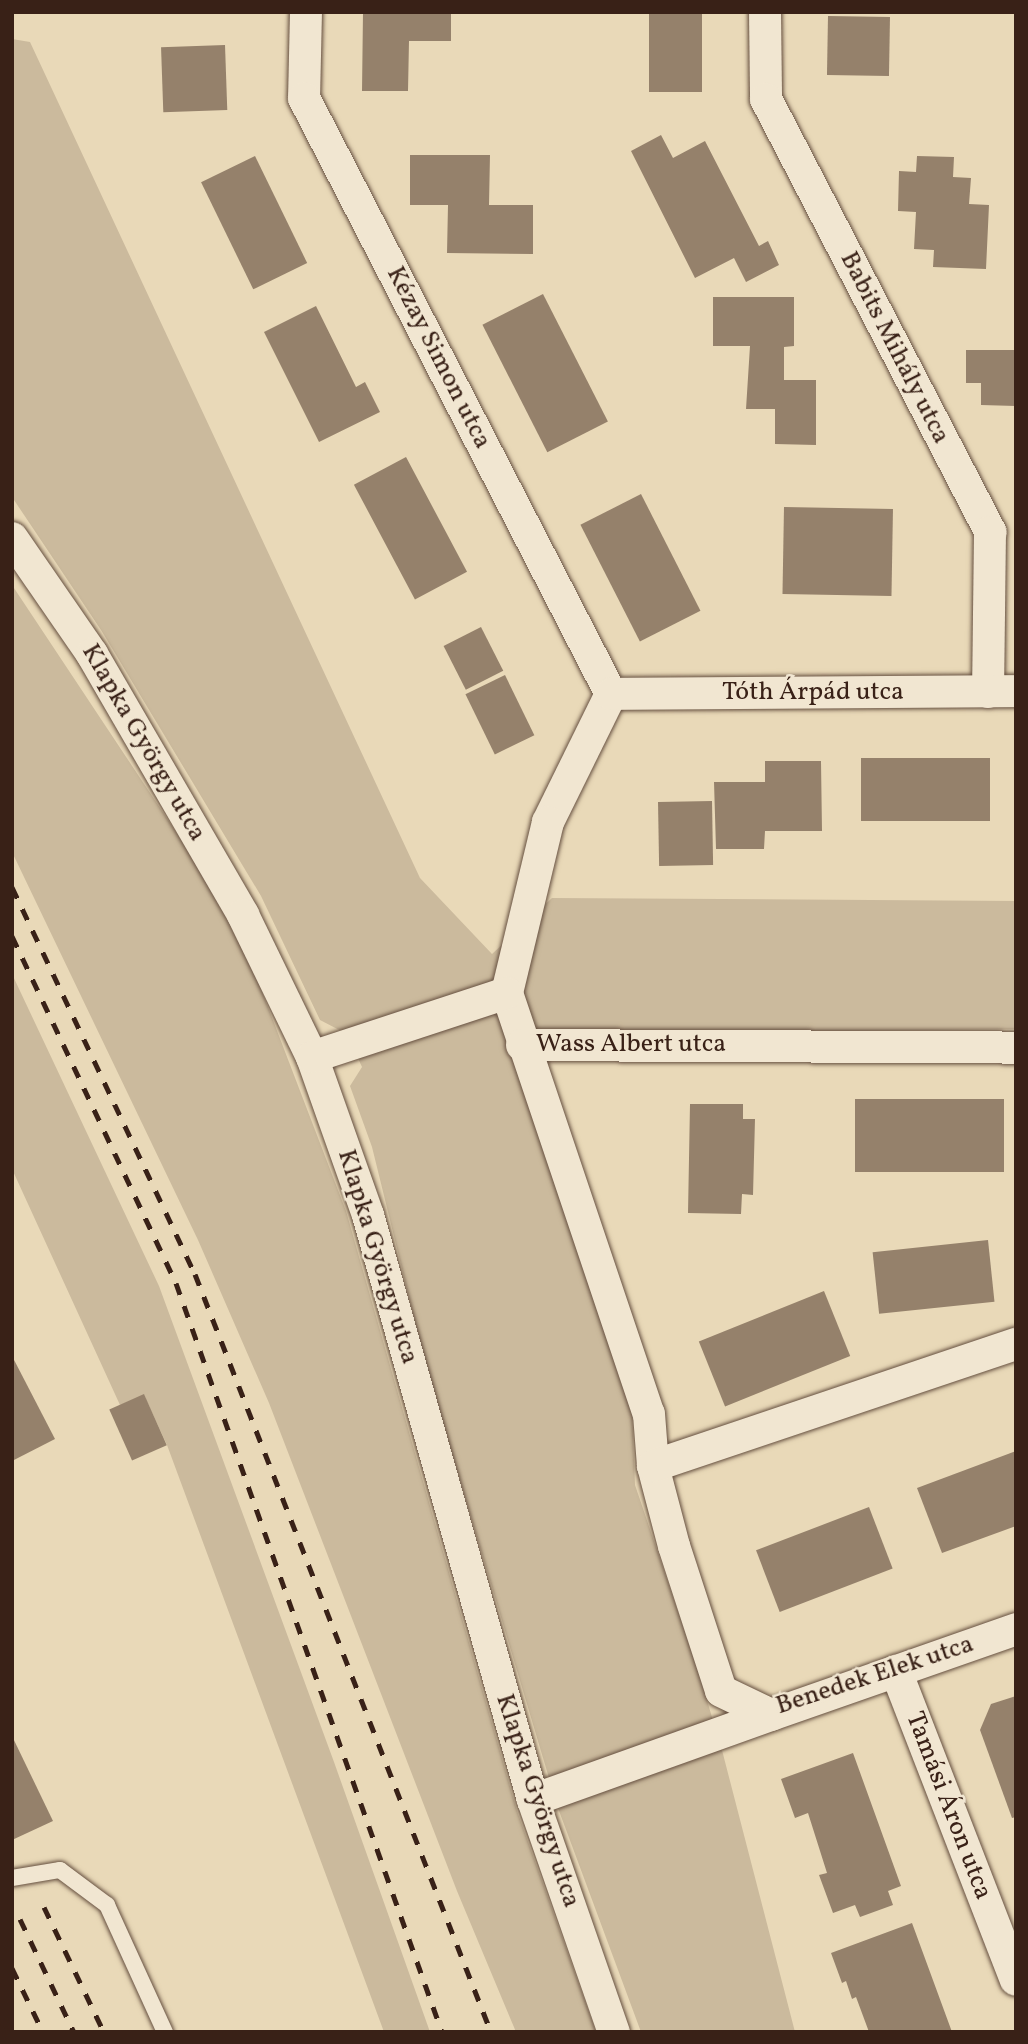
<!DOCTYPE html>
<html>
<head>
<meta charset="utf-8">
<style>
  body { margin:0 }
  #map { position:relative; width:1028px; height:2044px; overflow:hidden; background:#e9d9b8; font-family:Vollkorn,serif }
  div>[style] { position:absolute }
  .green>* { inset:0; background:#cbba9d }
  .building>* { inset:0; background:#95816b; transform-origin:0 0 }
  .roads { filter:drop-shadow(0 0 2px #654f3f) drop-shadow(0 0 2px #654f3f) }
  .lane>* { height:16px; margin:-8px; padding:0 8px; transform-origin:8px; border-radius:8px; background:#f1e6d1 }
  .street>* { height:32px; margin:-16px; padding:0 16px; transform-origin:16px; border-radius:16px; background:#f1e6d1 }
  .rail>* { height:5px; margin-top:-2.5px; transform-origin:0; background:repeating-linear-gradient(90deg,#392117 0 12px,transparent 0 24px) }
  span { translate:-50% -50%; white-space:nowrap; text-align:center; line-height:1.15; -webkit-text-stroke:5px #f1e6d1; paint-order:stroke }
  .street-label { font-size:26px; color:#392117 }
  .frame { position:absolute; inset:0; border:14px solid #392117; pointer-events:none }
</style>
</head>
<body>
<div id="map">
  <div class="green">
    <div style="clip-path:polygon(12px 39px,30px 42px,420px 878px,492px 954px,552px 898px,1016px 901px,1016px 1029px,505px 1035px,632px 1413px,635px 1485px,700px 1677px,723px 1754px,795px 2032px,641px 2032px,558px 1808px,426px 1366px,372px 1147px,350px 1086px,362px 1067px,347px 1034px,320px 1020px,261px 896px,101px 630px,12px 497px)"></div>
    <div style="clip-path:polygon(12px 585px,235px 921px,346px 1211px,517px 1811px,596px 2032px,516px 2032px,457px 1891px,269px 1403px,198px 1240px,12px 852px)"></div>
    <div style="clip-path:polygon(12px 974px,159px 1286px,334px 1762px,430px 2032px,384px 2032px,167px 1445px,144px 1395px,120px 1405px,12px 1169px)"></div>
  </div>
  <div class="building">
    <div style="clip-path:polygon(363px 12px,451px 12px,451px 41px,409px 41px,408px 91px,362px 91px)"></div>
    <div style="left:649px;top:12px;width:53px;height:80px"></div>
    <div style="left:828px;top:16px;width:62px;height:59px;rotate:1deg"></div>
    <div style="left:225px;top:45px;width:65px;height:64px;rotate:88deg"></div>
    <div style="clip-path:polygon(661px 135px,673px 158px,705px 141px,759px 246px,768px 241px,779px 265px,746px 282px,734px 258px,695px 278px,631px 151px)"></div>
    <div style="clip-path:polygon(410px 155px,490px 155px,489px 205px,533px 205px,533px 254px,447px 253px,448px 205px,410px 205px)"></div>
    <div style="left:255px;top:156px;width:119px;height:60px;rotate:64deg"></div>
    <div style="clip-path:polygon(917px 156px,954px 157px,953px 177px,971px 178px,969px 204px,989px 205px,986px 269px,933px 267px,934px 250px,914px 249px,916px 212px,898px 211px,899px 171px,916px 172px)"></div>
    <div style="left:543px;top:294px;width:143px;height:68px;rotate:63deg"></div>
    <div style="clip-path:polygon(713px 297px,794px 297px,794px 346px,784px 347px,784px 380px,816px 380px,816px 445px,775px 444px,775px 409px,746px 409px,750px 346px,713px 346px)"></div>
    <div style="clip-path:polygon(316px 306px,356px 387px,365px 382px,380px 412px,319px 442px,264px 332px)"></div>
    <div style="clip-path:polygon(966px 350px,1016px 350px,1016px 406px,981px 405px,981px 383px,966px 383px)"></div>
    <div style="left:406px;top:457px;width:130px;height:59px;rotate:62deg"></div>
    <div style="left:641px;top:494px;width:131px;height:68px;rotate:63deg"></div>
    <div style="left:784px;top:507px;width:109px;height:87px;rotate:1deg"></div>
    <div style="left:481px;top:627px;width:49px;height:42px;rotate:63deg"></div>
    <div style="left:505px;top:675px;width:67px;height:44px;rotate:64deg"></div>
    <div style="left:861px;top:758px;width:129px;height:63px"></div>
    <div style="clip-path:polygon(765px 761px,821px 761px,822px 831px,765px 831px,764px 849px,716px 849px,714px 782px,765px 782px)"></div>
    <div style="left:712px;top:801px;width:64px;height:54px;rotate:89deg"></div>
    <div style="left:1004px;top:1099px;width:73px;height:149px;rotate:90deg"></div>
    <div style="clip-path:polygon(690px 1104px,743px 1104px,743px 1119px,755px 1119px,753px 1195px,742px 1194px,741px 1214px,688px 1213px)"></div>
    <div style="left:988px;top:1240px;width:62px;height:116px;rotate:84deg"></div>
    <div style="left:824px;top:1291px;width:70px;height:135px;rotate:68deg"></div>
    <div style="clip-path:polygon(12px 1356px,55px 1439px,12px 1461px)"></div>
    <div style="left:144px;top:1394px;width:56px;height:38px;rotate:66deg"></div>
    <div style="clip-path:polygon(1016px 1451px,1016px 1526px,942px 1553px,917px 1488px)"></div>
    <div style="left:869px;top:1507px;width:66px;height:121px;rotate:69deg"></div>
    <div style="clip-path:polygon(1016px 1696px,1016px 1817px,1012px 1818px,980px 1730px,991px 1704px)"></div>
    <div style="clip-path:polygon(12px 1736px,53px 1821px,12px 1840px)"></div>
    <div style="clip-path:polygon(853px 1753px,901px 1886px,888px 1891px,893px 1905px,860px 1917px,855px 1905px,833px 1913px,819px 1875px,827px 1873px,808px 1813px,795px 1818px,781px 1779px)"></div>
    <div style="clip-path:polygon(912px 1923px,952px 2032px,869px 2032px,856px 1997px,852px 1999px,846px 1981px,842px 1983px,831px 1953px)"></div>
  </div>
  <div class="roads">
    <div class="lane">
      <div style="left:12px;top:1878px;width:49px;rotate:-9.5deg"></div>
      <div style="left:60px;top:1870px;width:59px;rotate:36.7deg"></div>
      <div style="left:107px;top:1905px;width:140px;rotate:65.5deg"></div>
    </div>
    <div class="street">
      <div style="left:306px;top:12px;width:86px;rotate:91.3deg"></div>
      <div style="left:304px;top:98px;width:670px;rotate:62.75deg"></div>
      <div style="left:765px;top:12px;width:87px;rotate:89.3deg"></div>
      <div style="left:766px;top:99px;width:488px;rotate:62.6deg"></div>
      <div style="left:990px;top:532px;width:160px;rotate:90.7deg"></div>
      <div style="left:12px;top:538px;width:141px;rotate:55.4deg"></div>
      <div style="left:92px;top:654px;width:302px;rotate:59.9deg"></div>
      <div style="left:243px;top:915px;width:158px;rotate:64.1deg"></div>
      <div style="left:312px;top:1057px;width:168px;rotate:70.5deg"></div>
      <div style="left:368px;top:1215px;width:608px;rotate:74.25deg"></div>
      <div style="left:533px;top:1800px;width:246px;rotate:70.8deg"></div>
      <div style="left:611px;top:694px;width:143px;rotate:116.2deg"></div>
      <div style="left:548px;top:822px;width:176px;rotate:103.5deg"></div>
      <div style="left:507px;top:993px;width:444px;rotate:71.4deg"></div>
      <div style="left:649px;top:1414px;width:52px;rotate:85.6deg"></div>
      <div style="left:653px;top:1466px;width:83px;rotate:75.3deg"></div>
      <div style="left:674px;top:1546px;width:152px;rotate:72deg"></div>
      <div style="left:721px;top:1691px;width:55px;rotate:25.6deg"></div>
      <div style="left:771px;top:1715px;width:260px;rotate:-19.3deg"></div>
      <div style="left:611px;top:694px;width:405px;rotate:-0.4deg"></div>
      <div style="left:522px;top:1045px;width:494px;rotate:0.3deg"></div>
      <div style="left:312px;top:1057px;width:205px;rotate:-18.2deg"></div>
      <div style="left:653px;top:1466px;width:383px;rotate:-18.6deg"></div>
      <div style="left:896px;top:1671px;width:331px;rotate:68.8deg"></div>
      <div style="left:533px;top:1800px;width:253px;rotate:-19.7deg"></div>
    </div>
  </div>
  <div class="rail">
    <div style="left:12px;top:887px;width:428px;rotate:64.7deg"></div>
    <div style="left:195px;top:1274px;width:814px;rotate:68.67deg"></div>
    <div style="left:12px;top:936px;width:384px;rotate:64.7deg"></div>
    <div style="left:176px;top:1283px;width:795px;rotate:70.45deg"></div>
    <div style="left:44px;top:1907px;width:139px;rotate:64.4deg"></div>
    <div style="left:20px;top:1919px;width:125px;rotate:64.5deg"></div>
    <div style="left:12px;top:1968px;width:71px;rotate:64.2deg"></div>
  </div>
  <div class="street-label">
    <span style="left:894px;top:348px;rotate:63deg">Babits Mihály utca</span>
    <span style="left:438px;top:358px;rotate:63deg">Kézay Simon utca</span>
    <span style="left:813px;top:693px">Tóth Árpád utca</span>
    <span style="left:143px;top:743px;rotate:60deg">Klapka György utca</span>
    <span style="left:631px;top:1045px">Wass Albert utca</span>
    <span style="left:377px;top:1257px;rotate:73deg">Klapka György utca</span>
    <span style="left:875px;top:1676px;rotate:-18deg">Benedek Elek utca</span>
    <span style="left:537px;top:1801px;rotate:72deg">Klapka György utca</span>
    <span style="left:948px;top:1806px;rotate:69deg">Tamási Áron utca</span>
  </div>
  <div class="frame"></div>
</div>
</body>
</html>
